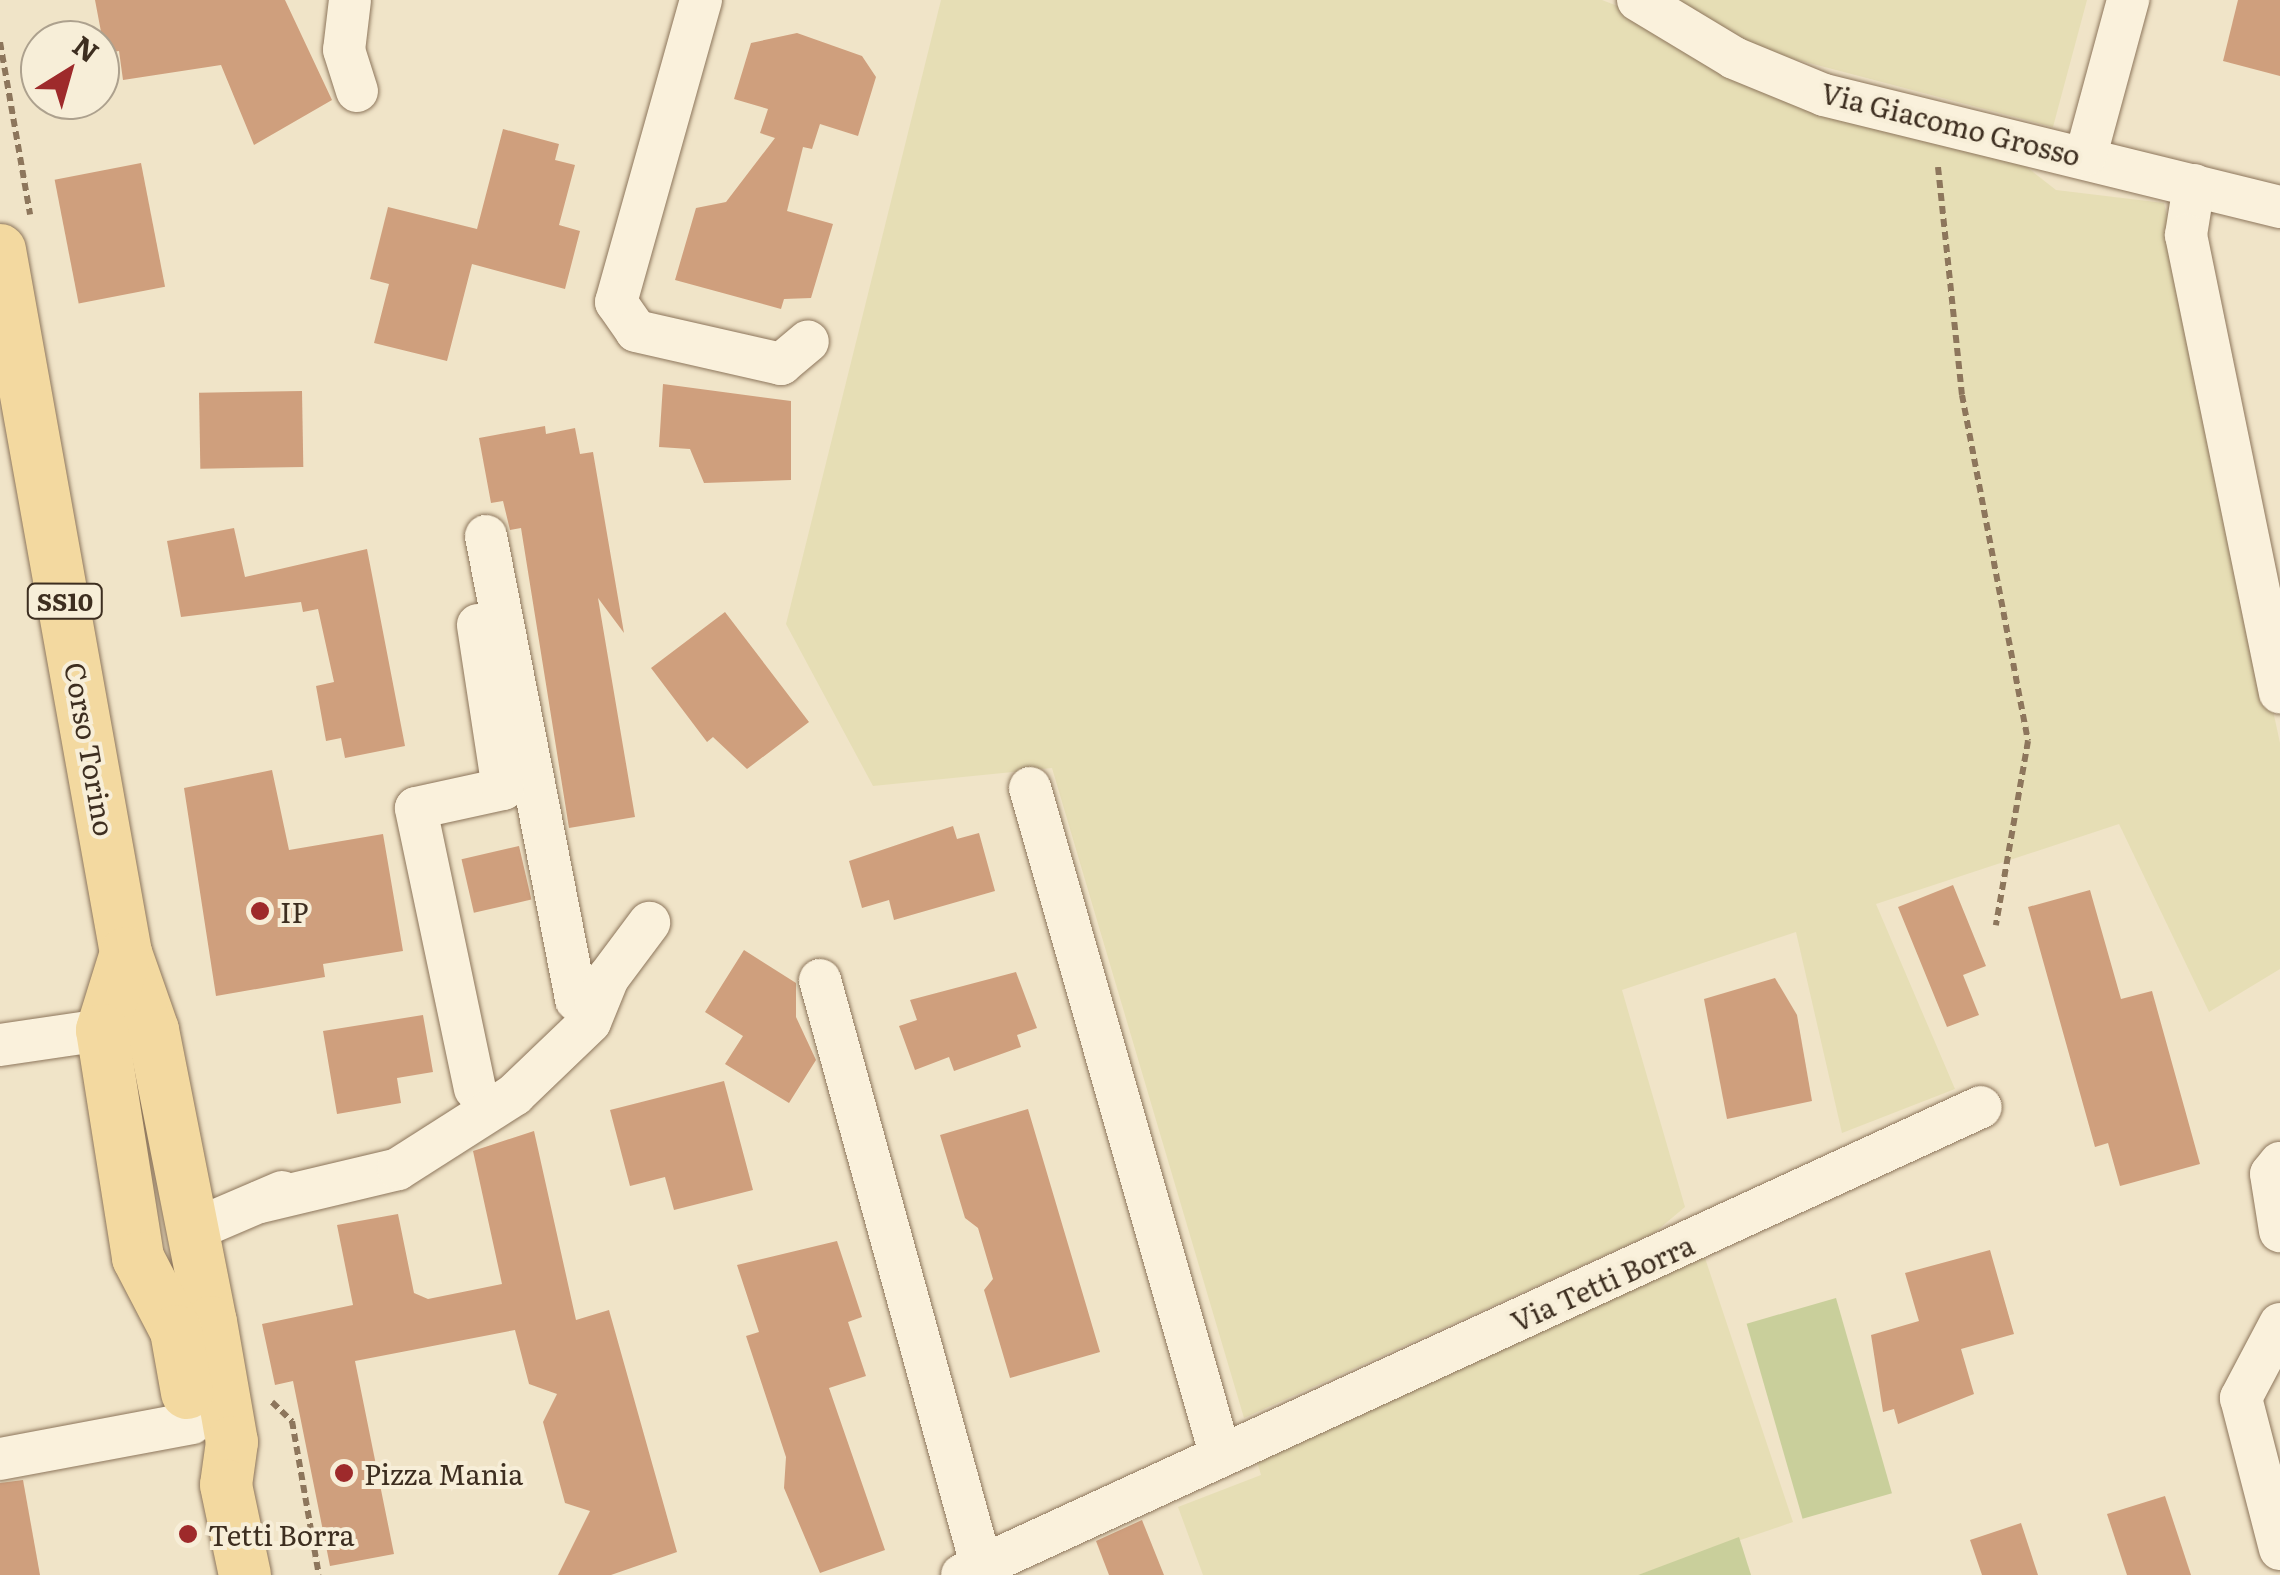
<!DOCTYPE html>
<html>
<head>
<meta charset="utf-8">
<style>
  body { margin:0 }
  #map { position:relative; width:2280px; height:1575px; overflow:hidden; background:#f0e4c8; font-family:Literata,serif }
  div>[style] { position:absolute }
  .farmland>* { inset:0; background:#e6deb5 }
  .green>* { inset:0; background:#c9cf9b; transform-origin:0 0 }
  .building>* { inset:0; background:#cf9f7d; transform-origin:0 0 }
  .path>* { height:6px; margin-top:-3px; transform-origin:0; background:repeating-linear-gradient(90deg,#8d765c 0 8px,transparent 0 13px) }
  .roads { filter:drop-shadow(0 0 2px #8d765c) drop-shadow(0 0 2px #8d765c) }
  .minor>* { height:42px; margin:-21px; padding:0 21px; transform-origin:21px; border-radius:21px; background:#faf1dc }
  .major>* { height:52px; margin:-26px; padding:0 26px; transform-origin:26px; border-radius:26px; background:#f3d9a0 }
  .dots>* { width:28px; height:28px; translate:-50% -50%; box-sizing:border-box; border:5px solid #f7eed8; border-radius:50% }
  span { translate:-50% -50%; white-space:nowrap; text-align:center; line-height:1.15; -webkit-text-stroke:8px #f7eed8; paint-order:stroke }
  .shield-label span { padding:2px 8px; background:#f7eed8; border:2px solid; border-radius:8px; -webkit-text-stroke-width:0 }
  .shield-label { font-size:25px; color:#3d2e20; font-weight:700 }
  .street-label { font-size:28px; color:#3d2e20 }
  .poi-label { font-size:28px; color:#3d2e20 }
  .left { translate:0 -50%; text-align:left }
  .north { position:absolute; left:20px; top:20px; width:100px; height:100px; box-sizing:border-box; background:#f7eed8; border:2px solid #ada18e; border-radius:50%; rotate:37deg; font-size:28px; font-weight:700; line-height:40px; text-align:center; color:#3d2e20 }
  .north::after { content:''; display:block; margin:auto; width:35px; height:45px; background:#9e2a2b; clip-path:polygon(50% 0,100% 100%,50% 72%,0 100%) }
</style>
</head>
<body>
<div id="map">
  <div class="farmland">
    <div style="clip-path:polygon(941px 0,1602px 0,2019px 161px,2056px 190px,2164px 203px,2280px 743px,2280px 969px,2209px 1012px,2119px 824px,1876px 904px,1955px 1089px,1842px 1133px,1796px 932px,1622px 990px,1685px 1207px,1654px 1233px,1244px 1418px,1052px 768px,873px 786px,786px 624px)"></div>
    <div style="clip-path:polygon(1673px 0,2087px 0,2053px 127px,1748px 47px)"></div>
    <div style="clip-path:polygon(1701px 1246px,1793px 1522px,1638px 1575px,1203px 1575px,1178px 1507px,1261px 1475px,1252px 1444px)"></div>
  </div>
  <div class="green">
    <div style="left:1836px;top:1298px;width:203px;height:93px;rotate:74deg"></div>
    <div style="clip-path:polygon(1739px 1537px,1751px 1575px,1638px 1575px)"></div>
  </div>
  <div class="building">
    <div style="clip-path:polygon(95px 0,285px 0,332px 100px,254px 145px,221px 65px,123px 80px,119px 51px,105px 53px)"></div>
    <div style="clip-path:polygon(2238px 0,2280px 0,2280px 76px,2223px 61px)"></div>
    <div style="clip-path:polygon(797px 33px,862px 56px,876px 77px,858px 136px,820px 124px,812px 149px,803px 147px,787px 211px,833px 224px,811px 298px,784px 299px,781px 309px,675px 280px,696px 208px,726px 202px,775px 138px,760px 133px,768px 109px,734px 99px,751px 43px)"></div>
    <div style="clip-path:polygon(503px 129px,559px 144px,555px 160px,575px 165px,559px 225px,580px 231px,565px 289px,472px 264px,447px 361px,374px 343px,389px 284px,370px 279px,388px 207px,477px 229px)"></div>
    <div style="left:141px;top:163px;width:126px;height:88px;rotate:79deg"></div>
    <div style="clip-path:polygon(663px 384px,791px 401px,791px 480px,704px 483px,690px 449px,659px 447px)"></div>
    <div style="left:302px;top:391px;width:76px;height:103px;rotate:89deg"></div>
    <div style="clip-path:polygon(545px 426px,546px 434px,575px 428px,580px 454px,593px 452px,624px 633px,598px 598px,635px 817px,569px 828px,521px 528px,510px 530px,503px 501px,491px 503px,479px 438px)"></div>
    <div style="clip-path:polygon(234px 528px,245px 577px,367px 549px,405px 746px,345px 758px,341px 738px,326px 741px,316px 686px,334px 682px,318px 609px,303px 612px,301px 602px,181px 617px,167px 541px)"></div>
    <div style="clip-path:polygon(725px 612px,809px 722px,747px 769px,713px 737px,707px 742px,651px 668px)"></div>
    <div style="clip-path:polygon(272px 770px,289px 850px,383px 834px,403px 951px,323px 964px,325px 977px,216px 996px,184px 788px)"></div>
    <div style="clip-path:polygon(953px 826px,957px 839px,979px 833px,995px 891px,894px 920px,889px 900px,862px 908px,849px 861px)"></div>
    <div style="left:519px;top:846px;width:55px;height:59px;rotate:77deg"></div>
    <div style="clip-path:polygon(1953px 885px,1986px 966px,1963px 975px,1979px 1015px,1947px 1027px,1898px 907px)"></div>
    <div style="clip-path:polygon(2090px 890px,2121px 999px,2152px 991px,2200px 1164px,2120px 1186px,2108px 1143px,2095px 1147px,2028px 907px)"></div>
    <div style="clip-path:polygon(744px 950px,796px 983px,796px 1017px,816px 1060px,789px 1103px,725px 1064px,743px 1036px,705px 1012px)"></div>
    <div style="clip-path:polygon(1016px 972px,1037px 1028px,1017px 1035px,1021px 1047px,954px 1071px,949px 1057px,915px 1070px,899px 1026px,917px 1020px,910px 1000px)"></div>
    <div style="clip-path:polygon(1775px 978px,1797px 1015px,1812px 1101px,1727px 1119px,1704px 999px)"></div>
    <div style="clip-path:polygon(423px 1015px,433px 1072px,397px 1078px,401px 1103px,337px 1114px,323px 1031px)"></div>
    <div style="clip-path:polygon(724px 1081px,753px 1190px,674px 1210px,665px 1177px,630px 1186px,610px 1110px)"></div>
    <div style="clip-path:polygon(1028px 1109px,1100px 1352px,1010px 1378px,984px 1290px,993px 1279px,978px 1228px,965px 1218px,940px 1135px)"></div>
    <div style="clip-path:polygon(534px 1131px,576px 1320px,609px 1310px,677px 1552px,611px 1575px,558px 1575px,590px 1511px,565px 1503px,543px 1422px,557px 1394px,529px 1384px,515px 1330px,355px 1361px,394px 1554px,330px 1566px,293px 1381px,275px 1385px,262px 1324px,353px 1305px,337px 1225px,398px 1214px,414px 1293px,428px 1299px,502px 1284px,473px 1151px)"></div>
    <div style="clip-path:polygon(837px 1241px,862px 1317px,848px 1322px,866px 1376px,829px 1388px,885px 1550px,820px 1573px,784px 1488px,786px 1457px,746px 1336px,759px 1332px,737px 1265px)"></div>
    <div style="clip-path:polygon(1990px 1250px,2014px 1334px,1961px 1349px,1974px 1394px,1898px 1424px,1894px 1409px,1883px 1412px,1871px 1335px,1919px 1321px,1905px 1273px)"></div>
    <div style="clip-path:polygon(23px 1480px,40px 1575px,0 1575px,0 1483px)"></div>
    <div style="clip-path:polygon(2165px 1496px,2191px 1575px,2127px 1575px,2107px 1514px)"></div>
    <div style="clip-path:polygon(1142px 1520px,1164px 1575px,1109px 1575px,1096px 1541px)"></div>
    <div style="clip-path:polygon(2021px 1523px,2038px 1575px,1982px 1575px,1970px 1540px)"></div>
  </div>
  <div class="path">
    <div style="left:0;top:42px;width:175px;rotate:80.1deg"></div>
    <div style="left:1938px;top:167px;width:229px;rotate:84deg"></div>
    <div style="left:1962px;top:395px;width:352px;rotate:79.2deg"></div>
    <div style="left:2028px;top:741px;width:187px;rotate:99.9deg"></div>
    <div style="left:272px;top:1402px;width:28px;rotate:44deg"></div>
    <div style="left:292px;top:1421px;width:156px;rotate:80.1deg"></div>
  </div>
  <div class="roads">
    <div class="minor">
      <div style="left:350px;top:0;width:50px;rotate:96.8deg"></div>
      <div style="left:344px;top:50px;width:43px;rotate:72.4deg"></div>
      <div style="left:701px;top:0;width:314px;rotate:105.7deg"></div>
      <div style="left:616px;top:302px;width:35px;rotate:55deg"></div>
      <div style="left:636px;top:331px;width:149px;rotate:12.8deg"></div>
      <div style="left:781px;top:364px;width:35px;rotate:-40deg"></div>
      <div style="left:1638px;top:0;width:112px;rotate:31.1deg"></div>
      <div style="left:1734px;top:58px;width:97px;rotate:22.3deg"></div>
      <div style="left:1824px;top:95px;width:470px;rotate:13.8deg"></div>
      <div style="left:2086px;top:155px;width:161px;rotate:-74.8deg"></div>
      <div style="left:2194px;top:185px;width:51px;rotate:99.1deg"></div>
      <div style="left:2186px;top:235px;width:467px;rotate:78.4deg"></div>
      <div style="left:486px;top:536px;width:473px;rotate:79deg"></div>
      <div style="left:1030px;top:788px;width:688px;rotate:74.07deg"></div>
      <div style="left:820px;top:980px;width:606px;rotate:74.59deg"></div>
      <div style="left:0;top:1045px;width:103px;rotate:-8.4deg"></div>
      <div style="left:475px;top:1089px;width:287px;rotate:-101.9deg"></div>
      <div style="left:416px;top:808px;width:89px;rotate:-12.3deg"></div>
      <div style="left:503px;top:789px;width:166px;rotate:-98.7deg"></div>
      <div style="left:2280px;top:1163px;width:14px;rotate:129deg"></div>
      <div style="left:2271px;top:1174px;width:58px;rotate:81deg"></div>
      <div style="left:260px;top:1202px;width:142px;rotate:-13.4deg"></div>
      <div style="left:398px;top:1169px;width:138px;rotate:-32.5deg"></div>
      <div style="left:514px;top:1095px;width:105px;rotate:-43.8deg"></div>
      <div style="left:590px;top:1022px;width:48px;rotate:-67.8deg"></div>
      <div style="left:608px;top:978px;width:69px;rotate:-53.3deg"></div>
      <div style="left:191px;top:1231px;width:99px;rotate:-23.2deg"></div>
      <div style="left:2280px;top:1324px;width:84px;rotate:117.8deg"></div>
      <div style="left:2241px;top:1398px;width:156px;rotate:75.5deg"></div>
      <div style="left:0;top:1459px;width:195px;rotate:-10.6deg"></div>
      <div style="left:962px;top:1575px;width:1121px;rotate:-24.67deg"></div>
    </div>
    <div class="major">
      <div style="left:0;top:250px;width:714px;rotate:79.84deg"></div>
      <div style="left:126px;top:953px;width:82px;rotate:70.7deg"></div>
      <div style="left:153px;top:1030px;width:298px;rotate:78.8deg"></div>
      <div style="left:211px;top:1322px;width:122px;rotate:80.1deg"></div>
      <div style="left:232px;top:1442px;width:43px;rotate:97.9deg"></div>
      <div style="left:226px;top:1485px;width:92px;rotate:78.1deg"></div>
      <div style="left:126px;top:953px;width:81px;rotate:107.3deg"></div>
      <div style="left:102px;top:1030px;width:231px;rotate:81deg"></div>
      <div style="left:138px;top:1258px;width:82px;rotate:62.5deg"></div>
      <div style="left:176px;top:1331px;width:63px;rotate:79.9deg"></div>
    </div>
  </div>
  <div class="dots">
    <div style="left:260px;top:911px;background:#9e2a2b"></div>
    <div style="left:344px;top:1473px;background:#9e2a2b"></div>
    <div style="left:188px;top:1534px;background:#9e2a2b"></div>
  </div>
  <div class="shield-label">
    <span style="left:65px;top:601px">SS10</span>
  </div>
  <div class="street-label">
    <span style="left:1951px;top:123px;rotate:14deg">Via Giacomo Grosso</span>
    <span style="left:91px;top:749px;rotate:80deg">Corso Torino</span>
    <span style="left:1602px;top:1282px;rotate:-24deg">Via Tetti Borra</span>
  </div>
  <div class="poi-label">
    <span class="left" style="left:280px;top:911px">IP</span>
    <span class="left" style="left:364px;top:1473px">Pizza Mania</span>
    <span class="left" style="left:208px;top:1534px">Tetti Borra</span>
  </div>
  <div class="north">N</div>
</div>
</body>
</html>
